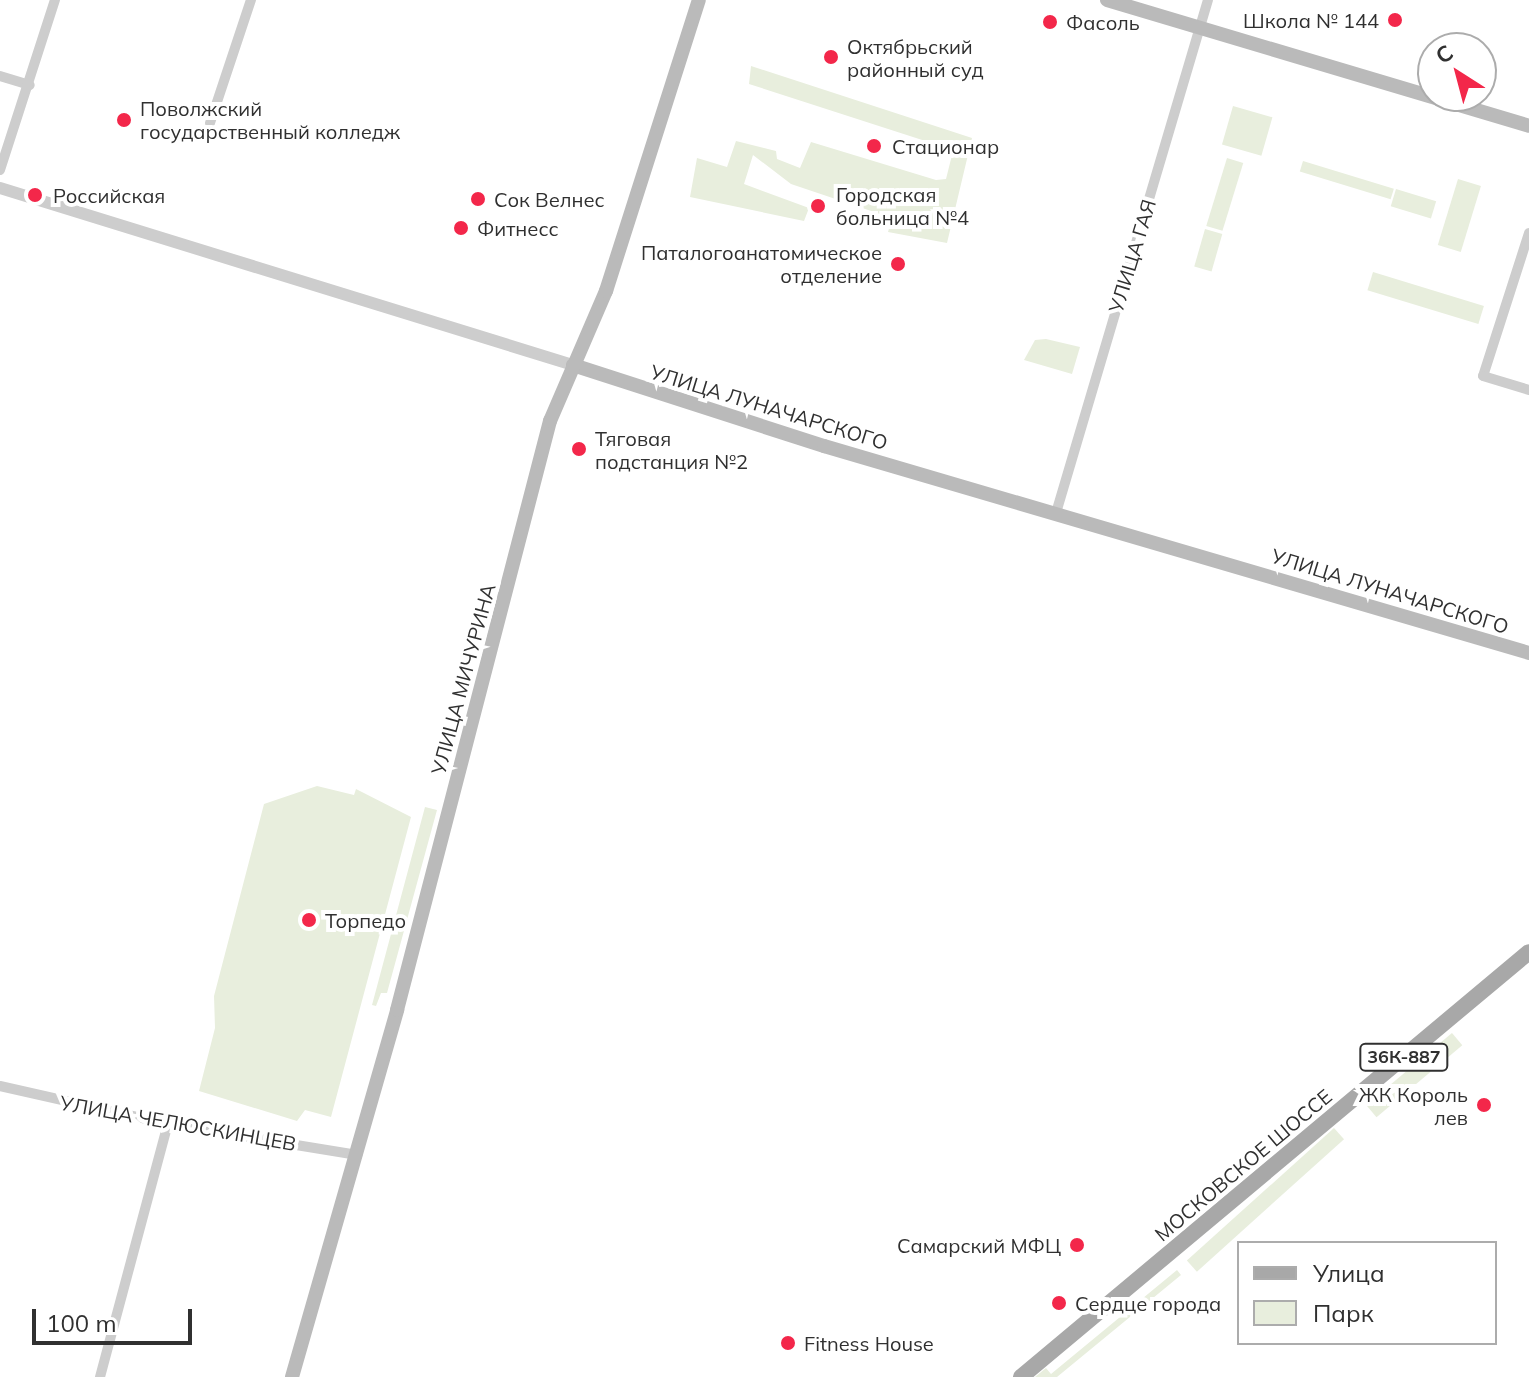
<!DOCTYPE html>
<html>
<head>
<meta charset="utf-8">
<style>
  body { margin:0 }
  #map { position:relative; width:1529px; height:1377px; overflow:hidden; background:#fff; font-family:Mulish,sans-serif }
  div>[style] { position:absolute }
  .green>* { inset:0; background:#e8eedd; transform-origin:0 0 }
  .minor>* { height:10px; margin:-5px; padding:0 5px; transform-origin:5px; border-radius:5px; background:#cdcdcd }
  .tertiary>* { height:12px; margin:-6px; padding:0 6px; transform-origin:6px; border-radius:6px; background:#cdcdcd }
  .secondary>* { height:14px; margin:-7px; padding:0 7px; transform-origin:7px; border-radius:7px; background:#bababa }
  .primary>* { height:16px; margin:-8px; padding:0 8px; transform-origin:8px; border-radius:8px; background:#a8a8a8 }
  .dots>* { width:22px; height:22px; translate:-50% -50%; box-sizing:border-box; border:4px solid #fff; border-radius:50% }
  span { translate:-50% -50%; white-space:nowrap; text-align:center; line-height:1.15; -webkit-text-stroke:8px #fff; paint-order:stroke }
  .shield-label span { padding:2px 6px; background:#fff; border:2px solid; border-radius:6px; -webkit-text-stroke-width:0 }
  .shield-label { font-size:18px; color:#303030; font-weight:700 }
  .poi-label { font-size:20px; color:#303030 }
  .right { translate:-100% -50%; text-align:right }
  .left { translate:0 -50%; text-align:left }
  .street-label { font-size:20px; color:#303030 }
  .legend { position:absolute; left:1237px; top:1241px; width:260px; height:104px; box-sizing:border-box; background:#fff; border:2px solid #acacac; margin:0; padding:10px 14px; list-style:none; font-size:24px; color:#303030 }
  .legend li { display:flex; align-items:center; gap:16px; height:40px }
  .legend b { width:40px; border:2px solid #acacac }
  .north { position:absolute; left:1417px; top:32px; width:80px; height:80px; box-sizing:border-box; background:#fff; border:2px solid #acacac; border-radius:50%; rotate:324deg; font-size:22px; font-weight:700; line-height:32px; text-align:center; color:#303030 }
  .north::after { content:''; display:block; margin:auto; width:28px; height:36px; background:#f3274a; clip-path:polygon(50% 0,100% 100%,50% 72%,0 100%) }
  .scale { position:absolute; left:32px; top:1309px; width:160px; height:36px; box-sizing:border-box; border:4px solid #303030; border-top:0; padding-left:10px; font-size:24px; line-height:28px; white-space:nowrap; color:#303030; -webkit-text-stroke:6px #fff; paint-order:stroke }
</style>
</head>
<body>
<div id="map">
  <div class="green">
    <div style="clip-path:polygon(751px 66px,972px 138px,947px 243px,888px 232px,892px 218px,791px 184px,753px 155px,744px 184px,809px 208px,804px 221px,690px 197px,697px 158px,727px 167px,736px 141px,776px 151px,777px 159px,800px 168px,811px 142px,936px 180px,946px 179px,952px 155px,947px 148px,749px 84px)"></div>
    <div style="left:1233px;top:106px;width:41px;height:40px;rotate:16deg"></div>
    <div style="left:1227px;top:158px;width:17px;height:71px;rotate:17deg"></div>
    <div style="left:1303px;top:161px;width:95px;height:11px;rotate:17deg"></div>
    <div style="left:1458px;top:179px;width:24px;height:69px;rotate:17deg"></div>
    <div style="left:1396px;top:189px;width:42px;height:18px;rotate:17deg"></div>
    <div style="left:1205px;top:229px;width:18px;height:39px;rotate:16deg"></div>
    <div style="left:1373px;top:272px;width:116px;height:19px;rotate:17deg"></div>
    <div style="clip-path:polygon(1046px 339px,1080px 347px,1072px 374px,1024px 360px,1035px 340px)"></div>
    <div style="clip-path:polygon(317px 786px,354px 795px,356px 789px,411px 817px,331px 1117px,305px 1110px,297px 1121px,199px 1091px,215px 1028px,214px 996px,264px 804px)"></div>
    <div style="clip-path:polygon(425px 807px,437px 810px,387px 993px,381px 993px,376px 1006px,372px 1005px)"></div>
    <div style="left:1452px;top:1033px;width:16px;height:112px;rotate:50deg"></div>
    <div style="left:1334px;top:1128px;width:15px;height:198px;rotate:48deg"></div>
    <div style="clip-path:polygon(1177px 1270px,1181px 1275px,1057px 1377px,1035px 1377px,1046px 1368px,1051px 1374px)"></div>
  </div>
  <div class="minor">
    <div style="left:0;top:76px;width:31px;rotate:17deg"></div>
    <div style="left:210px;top:123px;width:130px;rotate:-71.6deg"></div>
    <div style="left:0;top:170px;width:179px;rotate:-72.1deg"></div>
    <div style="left:1529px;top:233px;width:150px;rotate:107.8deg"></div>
    <div style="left:1483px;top:376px;width:48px;rotate:16.9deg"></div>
    <div style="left:1056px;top:513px;width:535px;rotate:-73.5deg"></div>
    <div style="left:0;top:1086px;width:172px;rotate:12.7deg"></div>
    <div style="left:168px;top:1124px;width:192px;rotate:9.3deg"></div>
    <div style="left:100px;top:1377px;width:262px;rotate:-75deg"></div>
  </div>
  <div class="tertiary">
    <div style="left:0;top:188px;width:600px;rotate:17.17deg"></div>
  </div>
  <div class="secondary">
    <div style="left:1107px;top:0;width:440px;rotate:16.6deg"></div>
    <div style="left:573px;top:365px;width:264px;rotate:17.9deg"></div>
    <div style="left:824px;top:446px;width:735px;rotate:16.36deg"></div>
    <div style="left:292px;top:1377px;width:382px;rotate:-74deg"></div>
    <div style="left:397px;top:1010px;width:609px;rotate:-75.44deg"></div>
    <div style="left:550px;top:421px;width:142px;rotate:-66.7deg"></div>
    <div style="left:606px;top:291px;width:305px;rotate:-72.3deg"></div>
  </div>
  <div class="primary">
    <div style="left:1021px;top:1377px;width:662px;rotate:-39.92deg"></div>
  </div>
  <div class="dots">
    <div style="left:1395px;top:20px;background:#f3274a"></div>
    <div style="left:1050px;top:22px;background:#f3274a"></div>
    <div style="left:831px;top:57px;background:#f3274a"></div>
    <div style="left:124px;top:120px;background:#f3274a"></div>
    <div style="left:874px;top:146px;background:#f3274a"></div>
    <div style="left:35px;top:195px;background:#f3274a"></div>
    <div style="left:478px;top:199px;background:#f3274a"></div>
    <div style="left:818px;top:206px;background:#f3274a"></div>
    <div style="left:461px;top:228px;background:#f3274a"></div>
    <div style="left:898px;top:264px;background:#f3274a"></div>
    <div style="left:579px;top:449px;background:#f3274a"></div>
    <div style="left:309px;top:920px;background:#f3274a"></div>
    <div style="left:1484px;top:1105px;background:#f3274a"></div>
    <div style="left:1077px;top:1245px;background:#f3274a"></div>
    <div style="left:1059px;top:1303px;background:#f3274a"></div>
    <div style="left:788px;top:1343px;background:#f3274a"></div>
  </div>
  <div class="shield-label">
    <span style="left:1404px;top:1057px">36К-887</span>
  </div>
  <div class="poi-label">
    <span class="right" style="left:1379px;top:20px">Школа № 144</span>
    <span class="left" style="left:1066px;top:22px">Фасоль</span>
    <span class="left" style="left:847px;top:58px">Октябрьский<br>районный суд</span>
    <span class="left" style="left:140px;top:120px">Поволжский<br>государственный колледж</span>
    <span class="left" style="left:892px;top:146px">Стационар</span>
    <span class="left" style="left:836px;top:206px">Городская<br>больница №4</span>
    <span class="left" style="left:53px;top:195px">Российская</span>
    <span class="left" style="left:494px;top:199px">Сок Велнес</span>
    <span class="left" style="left:477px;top:228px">Фитнесс</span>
    <span class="right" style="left:882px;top:264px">Паталогоанатомическое<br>отделение</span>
    <span class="left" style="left:595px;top:450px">Тяговая<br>подстанция №2</span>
    <span class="left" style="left:325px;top:920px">Торпедо</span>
    <span class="right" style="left:1468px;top:1106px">ЖК Король<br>лев</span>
    <span class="right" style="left:1061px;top:1245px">Самарский МФЦ</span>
    <span class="left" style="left:1075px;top:1303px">Сердце города</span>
    <span class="left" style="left:804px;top:1343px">Fitness House</span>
  </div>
  <div class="street-label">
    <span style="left:1132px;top:256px;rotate:-73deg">УЛИЦА ГАЯ</span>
    <span style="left:769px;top:407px;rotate:17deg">УЛИЦА ЛУНАЧАРСКОГО</span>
    <span style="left:1390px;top:591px;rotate:17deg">УЛИЦА ЛУНАЧАРСКОГО</span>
    <span style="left:463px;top:679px;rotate:-75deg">УЛИЦА МИЧУРИНА</span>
    <span style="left:178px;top:1123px;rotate:10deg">УЛИЦА ЧЕЛЮСКИНЦЕВ</span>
    <span style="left:1243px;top:1165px;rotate:-40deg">МОСКОВСКОЕ ШОССЕ</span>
  </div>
  <ul class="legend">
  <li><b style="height:10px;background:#a8a8a8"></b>Улица</li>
  <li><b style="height:22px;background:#e8eedd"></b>Парк</li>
  </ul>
  <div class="north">С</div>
  <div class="scale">100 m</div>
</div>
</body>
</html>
